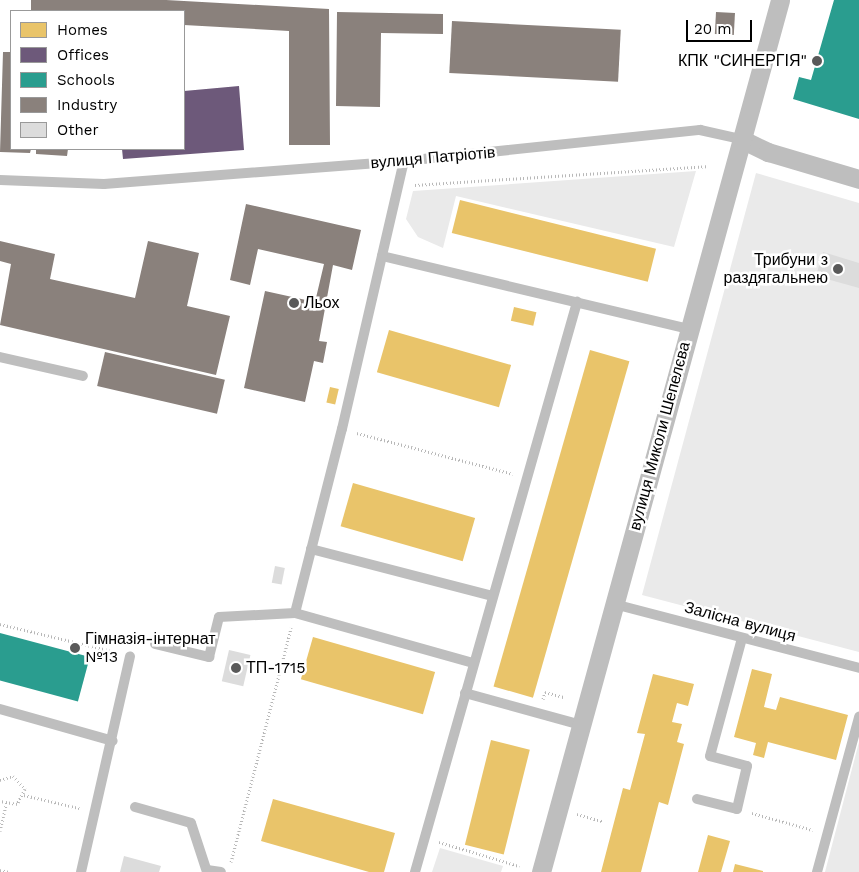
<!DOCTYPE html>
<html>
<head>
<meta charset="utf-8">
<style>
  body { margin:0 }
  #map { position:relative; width:859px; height:872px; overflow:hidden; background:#fff; font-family:"Work Sans",sans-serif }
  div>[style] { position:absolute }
  .green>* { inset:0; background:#eaeaea }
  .homes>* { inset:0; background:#e9c46a; transform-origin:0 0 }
  .offices>* { inset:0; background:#6d597a }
  .schools>* { inset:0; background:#2a9d8f; transform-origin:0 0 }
  .industry>* { inset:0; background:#8a817c; transform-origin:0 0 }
  .building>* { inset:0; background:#dcdcdc; transform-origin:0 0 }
  .path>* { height:3px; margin-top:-1.5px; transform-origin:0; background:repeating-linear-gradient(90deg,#b8b8b8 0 1px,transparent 0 3.5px) }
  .service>* { height:10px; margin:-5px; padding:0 5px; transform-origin:5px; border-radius:5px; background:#bebebe }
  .minor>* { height:19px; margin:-9.5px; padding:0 9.5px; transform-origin:9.5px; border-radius:9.5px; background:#bebebe }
  .dots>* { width:14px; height:14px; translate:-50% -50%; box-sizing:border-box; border:2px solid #fff; border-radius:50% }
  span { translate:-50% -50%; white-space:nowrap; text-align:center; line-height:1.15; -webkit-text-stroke:5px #fff; paint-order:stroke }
  .poi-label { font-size:16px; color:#000 }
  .right { translate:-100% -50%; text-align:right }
  .left { translate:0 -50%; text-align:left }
  .street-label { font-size:16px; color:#000 }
  .legend { position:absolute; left:10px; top:10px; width:175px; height:140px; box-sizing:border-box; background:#fff; border:1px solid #999; margin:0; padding:6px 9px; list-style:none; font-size:15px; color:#000 }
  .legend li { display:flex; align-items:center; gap:10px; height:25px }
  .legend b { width:25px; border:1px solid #999 }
  .scale { position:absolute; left:686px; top:20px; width:66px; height:22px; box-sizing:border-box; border:2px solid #000; border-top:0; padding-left:6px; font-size:15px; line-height:18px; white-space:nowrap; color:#000; -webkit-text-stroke:4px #fff; paint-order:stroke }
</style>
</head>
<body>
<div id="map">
  <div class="green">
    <div style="clip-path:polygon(696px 171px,674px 247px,456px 196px,443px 248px,418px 237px,406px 219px,413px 191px)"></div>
    <div style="clip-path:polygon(756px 173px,859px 203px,859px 652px,642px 595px)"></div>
    <div style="clip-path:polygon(859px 742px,859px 872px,825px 872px)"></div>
    <div style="clip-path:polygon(440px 848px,503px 866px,501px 872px,432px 872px)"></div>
  </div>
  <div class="homes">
    <div style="left:460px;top:200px;width:202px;height:34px;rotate:14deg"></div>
    <div style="left:514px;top:307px;width:23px;height:14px;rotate:13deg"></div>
    <div style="left:389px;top:330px;width:127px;height:44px;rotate:16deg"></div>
    <div style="left:590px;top:350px;width:41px;height:350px;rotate:16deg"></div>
    <div style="left:330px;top:387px;width:9px;height:16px;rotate:13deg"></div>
    <div style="left:353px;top:483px;width:127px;height:45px;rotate:16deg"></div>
    <div style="left:313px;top:637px;width:127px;height:44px;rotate:16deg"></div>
    <div style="clip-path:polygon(752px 669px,772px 674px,764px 707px,776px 710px,780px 697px,848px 715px,836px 760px,768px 742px,764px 758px,753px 755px,756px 743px,734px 737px)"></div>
    <div style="clip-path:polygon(653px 674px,694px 684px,688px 706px,677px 703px,672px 722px,682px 724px,677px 742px,684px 744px,668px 805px,659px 802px,641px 872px,601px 872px,623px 788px,630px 790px,645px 734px,637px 733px)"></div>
    <div style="left:491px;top:740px;width:40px;height:108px;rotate:14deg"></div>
    <div style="clip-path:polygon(273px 799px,395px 833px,384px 872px,369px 872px,261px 841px)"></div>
    <div style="clip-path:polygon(708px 835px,730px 841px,721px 872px,698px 872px)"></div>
    <div style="clip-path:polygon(735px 864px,763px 871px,763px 872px,733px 872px)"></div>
  </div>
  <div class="offices">
    <div style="clip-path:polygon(239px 86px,244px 150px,123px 159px,122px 149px,184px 149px,184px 91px)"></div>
  </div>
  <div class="schools">
    <div style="clip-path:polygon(834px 0,859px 0,859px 119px,793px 99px,799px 77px,811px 80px)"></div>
    <div style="left:0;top:633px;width:93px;height:46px;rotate:15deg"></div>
  </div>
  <div class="industry">
    <div style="clip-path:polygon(31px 0,166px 0,329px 9px,330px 145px,289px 145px,289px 31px,184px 25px,184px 11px,31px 11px)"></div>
    <div style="clip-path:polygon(337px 12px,443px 14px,443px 34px,381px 33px,380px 107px,336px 106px)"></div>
    <div style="left:716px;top:12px;width:19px;height:22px;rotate:3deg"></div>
    <div style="left:452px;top:21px;width:169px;height:52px;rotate:3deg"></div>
    <div style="clip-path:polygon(3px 52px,11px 52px,11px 149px,31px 149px,30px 153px,0 152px)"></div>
    <div style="clip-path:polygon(36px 149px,68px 149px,67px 156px,36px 154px)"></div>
    <div style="clip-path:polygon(246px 204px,361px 230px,352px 270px,333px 265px,319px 341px,327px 342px,323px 363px,314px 361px,305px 402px,244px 388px,265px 291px,315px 302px,324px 264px,258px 249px,250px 285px,230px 280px)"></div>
    <div style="clip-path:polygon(0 241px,55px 254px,50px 279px,135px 298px,148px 241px,199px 253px,187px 306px,230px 316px,216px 375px,0 325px,11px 264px,0 261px)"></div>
    <div style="left:105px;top:352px;width:123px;height:35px;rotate:13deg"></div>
  </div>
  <div class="building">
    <div style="clip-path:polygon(823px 252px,859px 263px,859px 288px,816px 276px)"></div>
    <div style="left:275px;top:566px;width:10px;height:17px;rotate:11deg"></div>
    <div style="left:229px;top:650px;width:22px;height:32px;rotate:13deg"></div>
    <div style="clip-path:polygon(124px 856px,161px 866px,159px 872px,120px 872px)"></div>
  </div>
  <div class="path">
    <div style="left:415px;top:185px;width:292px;rotate:-3.7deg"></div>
    <div style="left:357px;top:433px;width:161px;rotate:14.7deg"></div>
    <div style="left:0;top:624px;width:119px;rotate:13.6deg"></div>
    <div style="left:543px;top:699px;width:7px;rotate:-74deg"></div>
    <div style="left:545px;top:692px;width:20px;rotate:15deg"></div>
    <div style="left:0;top:780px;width:14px;rotate:-17deg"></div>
    <div style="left:13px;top:776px;width:18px;rotate:47deg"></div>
    <div style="left:25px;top:789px;width:17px;rotate:118deg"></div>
    <div style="left:17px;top:804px;width:17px;rotate:-170deg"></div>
    <div style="left:24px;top:795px;width:57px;rotate:13.3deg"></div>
    <div style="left:752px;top:813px;width:63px;rotate:15.6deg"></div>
    <div style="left:577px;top:814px;width:26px;rotate:16deg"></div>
    <div style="left:0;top:831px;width:27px;rotate:-77deg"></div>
    <div style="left:439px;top:842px;width:84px;rotate:16.7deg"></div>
    <div style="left:231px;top:862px;width:242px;rotate:-75.6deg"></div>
    <div style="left:0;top:870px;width:9px;rotate:13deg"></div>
  </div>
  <div class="service">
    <div style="left:0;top:180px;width:104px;rotate:2.2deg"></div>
    <div style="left:104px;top:184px;width:301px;rotate:-4.4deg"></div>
    <div style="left:404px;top:161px;width:298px;rotate:-6deg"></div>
    <div style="left:700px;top:130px;width:42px;rotate:12.4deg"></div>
    <div style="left:382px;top:256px;width:316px;rotate:13.4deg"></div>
    <div style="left:0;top:357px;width:85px;rotate:12.9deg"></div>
    <div style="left:311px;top:549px;width:188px;rotate:14.5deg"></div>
    <div style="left:614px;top:604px;width:253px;rotate:14.6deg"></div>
    <div style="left:295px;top:613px;width:190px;rotate:-75.7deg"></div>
    <div style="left:342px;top:429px;width:275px;rotate:-77deg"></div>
    <div style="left:155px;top:644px;width:56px;rotate:13.5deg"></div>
    <div style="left:209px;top:657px;width:41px;rotate:-76deg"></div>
    <div style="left:219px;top:617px;width:76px;rotate:-3deg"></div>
    <div style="left:295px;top:613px;width:185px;rotate:15.7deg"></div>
    <div style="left:465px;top:693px;width:120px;rotate:15.4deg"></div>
    <div style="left:0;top:709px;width:117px;rotate:15.8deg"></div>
    <div style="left:697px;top:799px;width:41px;rotate:14deg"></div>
    <div style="left:737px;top:809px;width:44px;rotate:-76.9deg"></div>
    <div style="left:747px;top:766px;width:38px;rotate:-165deg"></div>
    <div style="left:710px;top:756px;width:122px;rotate:-74.8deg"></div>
    <div style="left:135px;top:807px;width:58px;rotate:15.9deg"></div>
    <div style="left:191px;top:823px;width:52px;rotate:71.9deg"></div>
    <div style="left:207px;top:870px;width:14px;rotate:8deg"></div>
    <div style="left:81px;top:872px;width:221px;rotate:-77.2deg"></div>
    <div style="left:415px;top:872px;width:593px;rotate:-74.13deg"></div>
    <div style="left:817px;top:872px;width:161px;rotate:-74.8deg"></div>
  </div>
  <div class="minor">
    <div style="left:741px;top:139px;width:30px;rotate:26deg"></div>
    <div style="left:768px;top:152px;width:95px;rotate:16.5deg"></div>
    <div style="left:541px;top:872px;width:904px;rotate:-74.67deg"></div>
  </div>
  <div class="dots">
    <div style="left:817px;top:61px;background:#595959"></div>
    <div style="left:838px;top:269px;background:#595959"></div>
    <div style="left:294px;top:303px;background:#595959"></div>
    <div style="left:75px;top:648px;background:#595959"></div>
    <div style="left:236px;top:668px;background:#595959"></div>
  </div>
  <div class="poi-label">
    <span class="right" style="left:807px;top:61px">КПК "СИНЕРГІЯ"</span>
    <span class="right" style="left:828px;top:269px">Трибуни з<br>раздягальнею</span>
    <span class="left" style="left:304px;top:303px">Льох</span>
    <span class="left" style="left:85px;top:648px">Гімназія-інтернат<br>№13</span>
    <span class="left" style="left:246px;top:668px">ТП-1715</span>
  </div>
  <div class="street-label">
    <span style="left:433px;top:158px;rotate:-5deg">вулиця Патріотів</span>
    <span style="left:660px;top:436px;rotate:-75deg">вулиця Миколи Шепелєва</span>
    <span style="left:740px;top:622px;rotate:15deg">Залісна вулиця</span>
  </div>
  <ul class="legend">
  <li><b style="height:14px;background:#e9c46a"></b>Homes</li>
  <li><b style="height:14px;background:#6d597a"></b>Offices</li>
  <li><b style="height:14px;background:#2a9d8f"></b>Schools</li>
  <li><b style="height:14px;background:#8a817c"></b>Industry</li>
  <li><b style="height:14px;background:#dcdcdc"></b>Other</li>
  </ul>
  <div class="scale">20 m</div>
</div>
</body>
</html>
